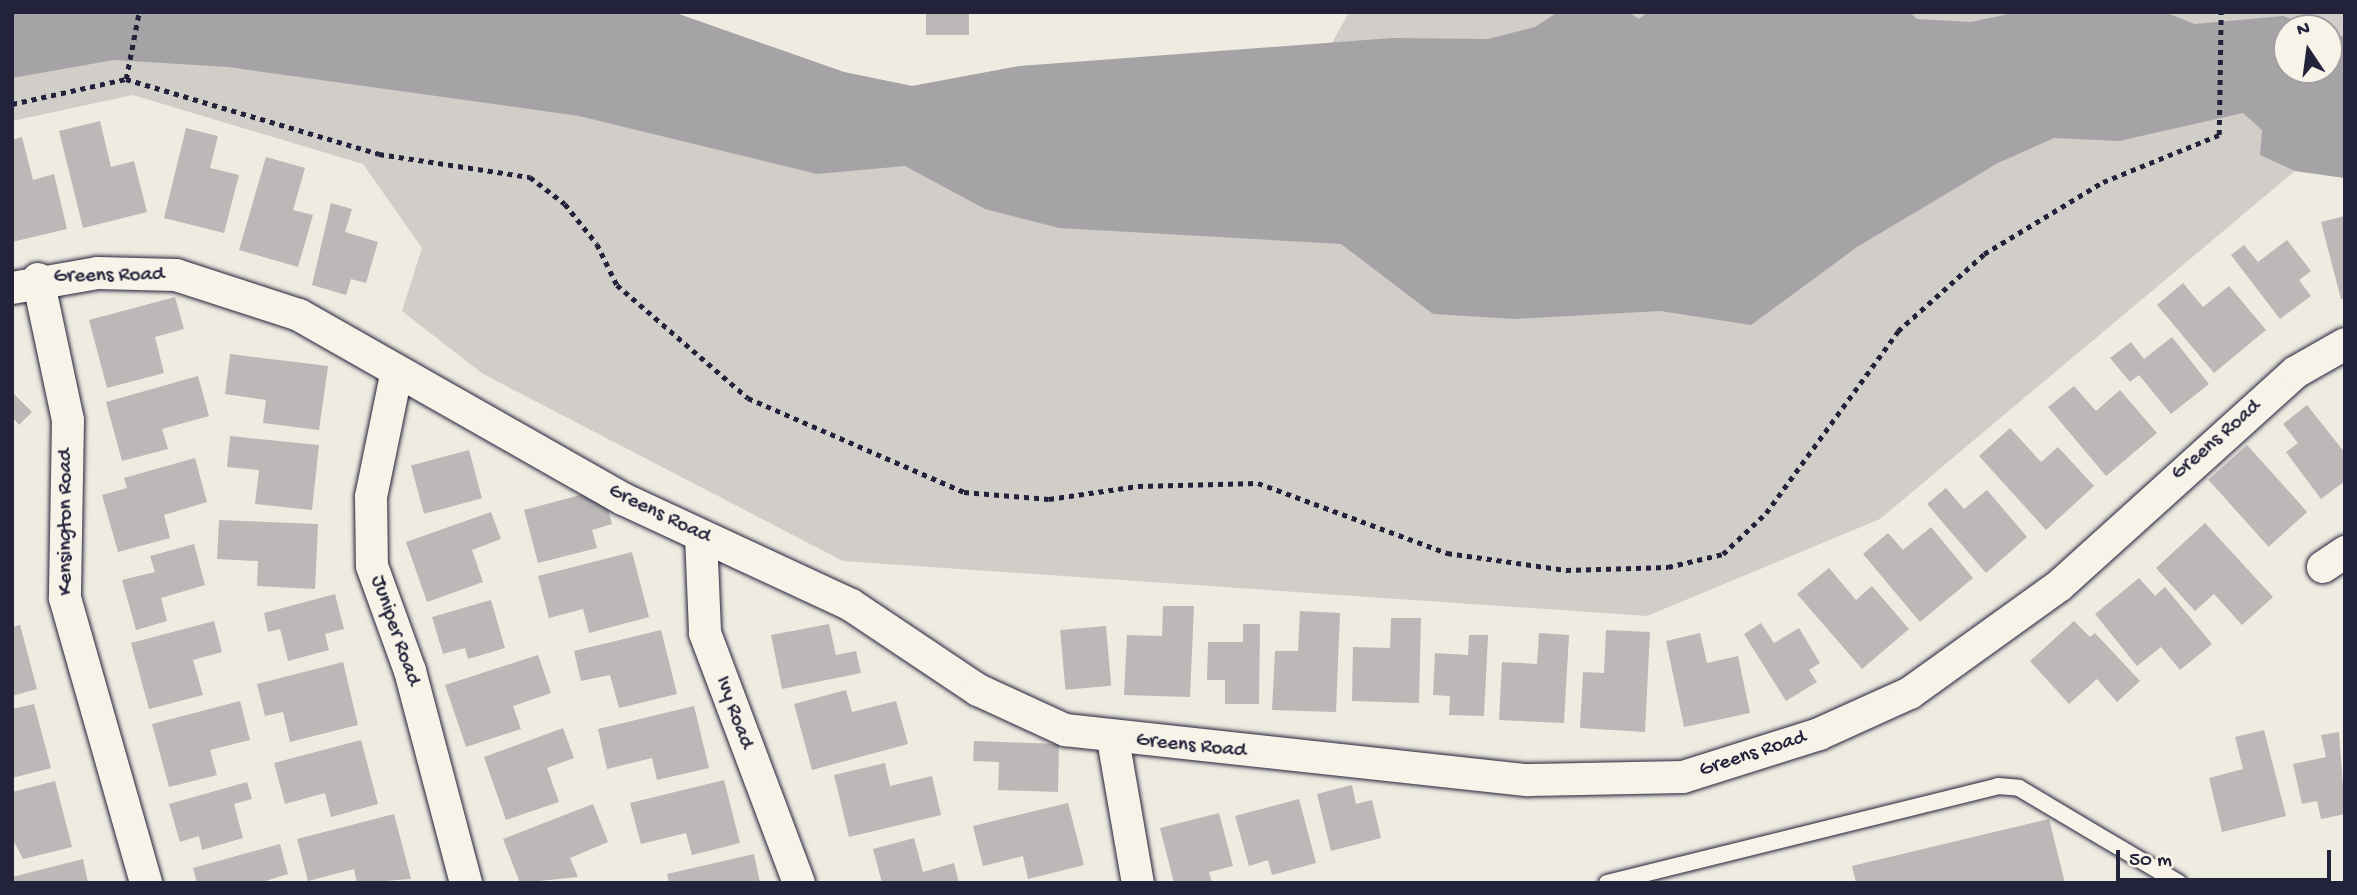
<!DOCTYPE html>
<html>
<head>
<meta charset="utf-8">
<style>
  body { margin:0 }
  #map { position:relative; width:2357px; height:895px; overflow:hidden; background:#eeebe1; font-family:"Gochi Hand",sans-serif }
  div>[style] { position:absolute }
  .green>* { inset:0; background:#d1cdc9 }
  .water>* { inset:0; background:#a6a3a6 }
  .building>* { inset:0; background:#bbb8b7; transform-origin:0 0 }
  .path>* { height:4.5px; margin-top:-2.25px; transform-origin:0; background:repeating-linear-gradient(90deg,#22223b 0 5px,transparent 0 10px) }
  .roads { filter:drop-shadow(0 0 2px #22223b) drop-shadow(0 0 2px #22223b) }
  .service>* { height:16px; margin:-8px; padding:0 8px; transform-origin:8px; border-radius:8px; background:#f7f3e8 }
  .minor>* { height:32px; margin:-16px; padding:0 16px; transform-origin:16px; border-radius:16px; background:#f7f3e8 }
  span { translate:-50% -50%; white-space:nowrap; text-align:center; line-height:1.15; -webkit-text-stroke:5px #f7f3e8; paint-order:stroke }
  .street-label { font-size:21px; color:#22223b }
  .frame { position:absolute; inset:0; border:14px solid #22223b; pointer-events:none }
  .north { position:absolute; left:2273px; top:14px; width:70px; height:70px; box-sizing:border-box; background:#f7f3e8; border:2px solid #a29fa3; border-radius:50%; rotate:347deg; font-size:19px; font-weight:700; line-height:28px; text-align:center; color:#22223b }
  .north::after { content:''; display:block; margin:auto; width:24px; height:32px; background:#22223b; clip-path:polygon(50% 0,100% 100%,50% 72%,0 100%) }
  .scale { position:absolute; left:2116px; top:850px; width:215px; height:32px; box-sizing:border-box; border:4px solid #22223b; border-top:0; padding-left:9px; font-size:21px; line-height:24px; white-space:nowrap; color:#22223b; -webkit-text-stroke:5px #f7f3e8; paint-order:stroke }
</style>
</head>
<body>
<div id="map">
  <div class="green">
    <div style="clip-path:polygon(evenodd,12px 12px,673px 12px,844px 72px,912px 86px,1020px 66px,1331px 45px,1349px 12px,2345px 12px,2345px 178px,2295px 171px,1880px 519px,1647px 616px,843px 561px,483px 374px,402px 311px,422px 248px,363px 164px,133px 95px,12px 121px,12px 12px,2287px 28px,2329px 28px,2329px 70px,2287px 70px,2287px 28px)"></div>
  </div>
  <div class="water">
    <div style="clip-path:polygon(12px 12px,673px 12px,844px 72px,912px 86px,1020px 66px,1392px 38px,1488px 39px,1535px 27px,1558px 12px,1628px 12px,1639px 19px,1647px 12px,1909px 12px,1917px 19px,1971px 22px,2018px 12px,2164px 12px,2195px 24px,2283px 16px,2319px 28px,2287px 28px,2287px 70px,2329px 70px,2329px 32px,2345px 37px,2345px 178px,2295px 171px,2260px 155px,2262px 130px,2243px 113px,2119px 141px,2054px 138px,1998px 163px,1857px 247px,1751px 325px,1660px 311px,1514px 319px,1433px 314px,1341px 244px,1059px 228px,985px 209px,905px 166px,817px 174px,579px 116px,228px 67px,114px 60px,12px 78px)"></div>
  </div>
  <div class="building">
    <div style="left:926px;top:12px;width:43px;height:23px"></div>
    <div style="clip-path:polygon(100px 121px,111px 167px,134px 161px,147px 212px,83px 228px,59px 131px)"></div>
    <div style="clip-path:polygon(186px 128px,218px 136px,210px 168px,239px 175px,224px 233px,164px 218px)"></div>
    <div style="clip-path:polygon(22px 137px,33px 180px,54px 174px,67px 229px,12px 242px,12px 140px)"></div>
    <div style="clip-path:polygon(266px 157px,305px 168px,293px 210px,313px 215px,298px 267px,239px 250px)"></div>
    <div style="clip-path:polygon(331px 203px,352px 209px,345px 232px,378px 242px,366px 283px,351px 279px,346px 295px,312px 285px)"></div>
    <div style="clip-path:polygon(2345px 216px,2345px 299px,2341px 299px,2321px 222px)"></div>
    <div style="clip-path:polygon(2287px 240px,2311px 271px,2299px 280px,2311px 296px,2280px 319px,2231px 255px,2244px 245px,2258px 262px)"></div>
    <div style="clip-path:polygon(2183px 283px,2203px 307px,2229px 286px,2266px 330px,2214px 373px,2157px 305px)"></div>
    <div style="clip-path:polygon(175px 297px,184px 329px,155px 337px,164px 373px,107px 388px,89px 320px)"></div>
    <div style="clip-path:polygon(2172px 337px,2209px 384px,2171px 414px,2139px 375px,2130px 382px,2110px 358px,2131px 342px,2144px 359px)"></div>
    <div style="clip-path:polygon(230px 354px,328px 366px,319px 430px,263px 423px,266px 400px,225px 394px)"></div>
    <div style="clip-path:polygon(198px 376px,209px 416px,162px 429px,168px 449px,122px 461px,106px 402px)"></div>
    <div style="clip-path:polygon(2074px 386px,2096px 411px,2120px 390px,2157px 433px,2106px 476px,2048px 407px)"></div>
    <div style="clip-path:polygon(12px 392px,32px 412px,19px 425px,12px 417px)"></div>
    <div style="clip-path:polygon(2307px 405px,2345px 453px,2345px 481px,2321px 499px,2286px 452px,2298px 443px,2283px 424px)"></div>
    <div style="clip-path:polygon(2010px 428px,2041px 462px,2058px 447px,2094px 486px,2046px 530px,1979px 456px)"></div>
    <div style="clip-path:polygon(230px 436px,319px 445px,312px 510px,255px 504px,259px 470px,227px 467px)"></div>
    <div style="left:2247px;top:445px;width:90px;height:52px;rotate:48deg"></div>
    <div style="left:469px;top:450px;width:50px;height:60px;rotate:75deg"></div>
    <div style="clip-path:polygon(195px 458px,207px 502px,164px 515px,170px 538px,118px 552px,102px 495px,127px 488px,124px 478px)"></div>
    <div style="clip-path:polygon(1946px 488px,1964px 509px,1987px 490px,2027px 537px,1986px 573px,1927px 504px)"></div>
    <div style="clip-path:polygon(603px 489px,612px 524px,592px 530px,597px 548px,538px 563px,524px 510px)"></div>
    <div style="clip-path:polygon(491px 512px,501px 539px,472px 550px,483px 582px,427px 602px,406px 542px)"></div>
    <div style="clip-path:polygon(219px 520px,318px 524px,315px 589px,257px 586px,258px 561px,217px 559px)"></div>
    <div style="clip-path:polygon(2205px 523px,2273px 597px,2242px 625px,2214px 594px,2195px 611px,2156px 568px)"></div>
    <div style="clip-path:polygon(1931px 527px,1973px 578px,1920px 622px,1863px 554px,1888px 533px,1903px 550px)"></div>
    <div style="clip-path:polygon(194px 544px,205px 585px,161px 598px,167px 621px,136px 630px,122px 580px,155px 572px,150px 556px)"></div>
    <div style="clip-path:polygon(632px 552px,649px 617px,589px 633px,583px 609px,549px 618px,538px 576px)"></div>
    <div style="clip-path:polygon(1829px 568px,1856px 600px,1872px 586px,1909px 629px,1862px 669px,1797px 594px)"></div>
    <div style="clip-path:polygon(2139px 578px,2155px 596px,2165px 587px,2212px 644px,2180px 670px,2161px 647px,2137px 666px,2095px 614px)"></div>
    <div style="clip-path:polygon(335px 594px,344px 629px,325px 634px,329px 650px,288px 661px,280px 629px,268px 632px,264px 613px)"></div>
    <div style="clip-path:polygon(491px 600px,505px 648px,468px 659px,465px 648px,443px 654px,432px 617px)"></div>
    <div style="clip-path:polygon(1163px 606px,1194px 606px,1190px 697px,1124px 695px,1127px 635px,1162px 636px)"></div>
    <div style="clip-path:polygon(1300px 611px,1340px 613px,1336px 712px,1272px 710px,1275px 651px,1298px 651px)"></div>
    <div style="clip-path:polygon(1391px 618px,1421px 618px,1419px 703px,1352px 701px,1353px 647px,1390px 648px)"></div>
    <div style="clip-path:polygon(214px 621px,222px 652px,193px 660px,203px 695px,149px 709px,131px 643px)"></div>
    <div style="clip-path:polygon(2074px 621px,2090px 637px,2095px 633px,2140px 681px,2117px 702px,2097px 679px,2069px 704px,2030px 661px)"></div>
    <div style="clip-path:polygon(1761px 623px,1774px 643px,1799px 628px,1820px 663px,1809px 670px,1817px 682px,1786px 701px,1744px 634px)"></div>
    <div style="clip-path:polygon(829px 624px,836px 655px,856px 651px,861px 673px,782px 689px,771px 635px)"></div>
    <div style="clip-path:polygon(1243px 624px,1260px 624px,1259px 704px,1225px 704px,1225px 680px,1207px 680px,1208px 642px,1243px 642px)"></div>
    <div style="clip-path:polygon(20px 625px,37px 689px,12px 696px,12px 627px)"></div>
    <div style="left:1106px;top:626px;width:60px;height:46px;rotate:85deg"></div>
    <div style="clip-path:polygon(661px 630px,677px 694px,619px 708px,610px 675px,581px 681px,574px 651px)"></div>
    <div style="clip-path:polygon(1606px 630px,1650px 632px,1645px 732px,1580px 728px,1583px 672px,1604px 673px)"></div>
    <div style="clip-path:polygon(1539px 633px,1569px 635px,1564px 723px,1499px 720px,1502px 662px,1537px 664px)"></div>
    <div style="clip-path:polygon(1700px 633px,1707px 663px,1738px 656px,1750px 713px,1684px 727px,1666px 641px)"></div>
    <div style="clip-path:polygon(1469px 635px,1488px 635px,1484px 716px,1449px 715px,1450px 696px,1433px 695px,1435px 653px,1468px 655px)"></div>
    <div style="clip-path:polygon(538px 655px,551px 693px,513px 706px,521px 729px,466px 747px,445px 685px)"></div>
    <div style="clip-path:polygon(343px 662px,358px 725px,290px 742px,283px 712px,265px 716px,257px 684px)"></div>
    <div style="clip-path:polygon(846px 690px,852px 712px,896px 701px,908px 744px,812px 770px,794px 704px)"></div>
    <div style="clip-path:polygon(240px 701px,250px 740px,210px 750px,217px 775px,169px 787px,152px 724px)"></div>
    <div style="clip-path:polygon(34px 704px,51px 768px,12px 778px,12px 709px)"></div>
    <div style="clip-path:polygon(694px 706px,709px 768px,657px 780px,652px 758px,607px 769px,598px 729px)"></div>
    <div style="clip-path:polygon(563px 728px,574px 758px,547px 768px,559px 802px,506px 820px,484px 757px)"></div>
    <div style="clip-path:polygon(2264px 730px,2286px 816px,2222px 832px,2209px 778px,2243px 769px,2235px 737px)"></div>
    <div style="clip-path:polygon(2339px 732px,2345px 814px,2321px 819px,2317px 801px,2302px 804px,2293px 764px,2326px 757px,2321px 735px)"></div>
    <div style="clip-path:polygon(361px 740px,378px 804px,331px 817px,325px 793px,285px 804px,274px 763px)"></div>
    <div style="clip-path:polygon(974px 741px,1059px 744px,1058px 792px,998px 790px,999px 762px,973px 761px)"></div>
    <div style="clip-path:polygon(885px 763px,890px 786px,932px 776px,941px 815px,849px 837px,834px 775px)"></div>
    <div style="clip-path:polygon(724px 780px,740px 843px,692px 855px,686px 833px,641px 844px,630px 803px)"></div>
    <div style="clip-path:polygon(55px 781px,72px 847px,23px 859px,12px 838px,12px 792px)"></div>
    <div style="clip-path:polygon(247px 782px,252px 799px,234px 804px,243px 838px,202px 850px,199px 836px,180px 842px,169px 804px)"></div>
    <div style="clip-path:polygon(1352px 785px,1356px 804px,1372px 800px,1381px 838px,1331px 851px,1317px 794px)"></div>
    <div style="clip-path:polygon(1299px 799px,1316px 863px,1272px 875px,1268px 860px,1249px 866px,1235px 816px)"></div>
    <div style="clip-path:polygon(1068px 803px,1084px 865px,1028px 879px,1023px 856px,983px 866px,973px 826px)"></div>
    <div style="clip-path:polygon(593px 804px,608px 842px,570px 858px,578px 877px,520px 883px,503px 839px)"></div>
    <div style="clip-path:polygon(1219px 813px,1233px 866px,1209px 872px,1212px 883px,1174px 883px,1160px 828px)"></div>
    <div style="clip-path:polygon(394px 814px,411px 879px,357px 883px,354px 869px,308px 881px,297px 839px)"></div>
    <div style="clip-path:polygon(2049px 819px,2065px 883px,1856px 883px,1852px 866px)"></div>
    <div style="clip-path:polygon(914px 838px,923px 872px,954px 863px,959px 883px,882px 883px,873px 849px)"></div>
    <div style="clip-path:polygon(280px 844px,288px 874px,259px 883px,197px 883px,193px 868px)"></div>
    <div style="clip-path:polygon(754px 854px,760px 883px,669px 883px,667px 874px)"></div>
    <div style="clip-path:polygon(83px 859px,88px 883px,12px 883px,12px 877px)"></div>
  </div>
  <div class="path">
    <div style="left:126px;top:79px;width:68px;rotate:-79deg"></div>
    <div style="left:12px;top:104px;width:117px;rotate:-12.4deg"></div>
    <div style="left:126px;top:79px;width:264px;rotate:16.5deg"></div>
    <div style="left:379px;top:154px;width:153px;rotate:8.7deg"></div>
    <div style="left:530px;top:177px;width:44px;rotate:37.6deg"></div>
    <div style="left:565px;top:204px;width:51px;rotate:51.3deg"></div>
    <div style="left:597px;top:244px;width:46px;rotate:64deg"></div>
    <div style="left:617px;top:285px;width:173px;rotate:40.8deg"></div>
    <div style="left:748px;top:398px;width:236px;rotate:23.5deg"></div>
    <div style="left:964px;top:492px;width:85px;rotate:4.7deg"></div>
    <div style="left:1049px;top:499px;width:90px;rotate:-8.3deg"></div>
    <div style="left:1138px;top:486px;width:120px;rotate:-1.4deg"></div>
    <div style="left:1258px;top:483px;width:202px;rotate:20.3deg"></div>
    <div style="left:1447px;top:553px;width:120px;rotate:8.1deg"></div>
    <div style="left:1566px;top:570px;width:102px;rotate:-1.7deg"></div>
    <div style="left:1668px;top:567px;width:57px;rotate:-13.3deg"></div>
    <div style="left:1723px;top:554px;width:59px;rotate:-43.6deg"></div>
    <div style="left:1766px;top:513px;width:225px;rotate:-54deg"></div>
    <div style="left:1898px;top:331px;width:115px;rotate:-41.8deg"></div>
    <div style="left:1984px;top:254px;width:139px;rotate:-31.2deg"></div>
    <div style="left:2103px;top:182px;width:125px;rotate:-22.1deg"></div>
    <div style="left:2219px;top:135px;width:123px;rotate:-89.1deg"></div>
  </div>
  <div class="roads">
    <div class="service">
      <div style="left:1607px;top:883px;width:403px;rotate:-13.9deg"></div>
      <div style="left:1998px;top:786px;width:21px;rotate:5deg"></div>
      <div style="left:2019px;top:788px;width:186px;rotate:30.7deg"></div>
    </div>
    <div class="minor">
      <div style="left:38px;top:279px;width:144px;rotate:78deg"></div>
      <div style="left:68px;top:420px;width:178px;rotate:91deg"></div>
      <div style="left:65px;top:598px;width:296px;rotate:74.1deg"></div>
      <div style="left:12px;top:288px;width:87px;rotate:-9.9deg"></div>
      <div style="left:98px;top:273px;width:78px;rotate:1.5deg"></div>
      <div style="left:176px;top:275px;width:129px;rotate:18deg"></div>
      <div style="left:299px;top:315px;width:373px;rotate:29.6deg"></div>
      <div style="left:623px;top:499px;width:251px;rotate:24.9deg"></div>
      <div style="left:851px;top:605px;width:153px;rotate:33.8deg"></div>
      <div style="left:978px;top:690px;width:96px;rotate:24.7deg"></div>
      <div style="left:1065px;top:730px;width:466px;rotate:6.2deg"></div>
      <div style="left:1528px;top:780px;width:155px;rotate:-1.1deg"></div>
      <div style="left:1683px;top:777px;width:143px;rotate:-17.5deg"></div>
      <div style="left:1819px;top:734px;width:100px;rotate:-24.3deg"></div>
      <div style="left:1910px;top:693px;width:183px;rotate:-35.7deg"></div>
      <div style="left:2059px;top:586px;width:319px;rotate:-42.1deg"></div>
      <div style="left:2296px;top:372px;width:56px;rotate:-29.7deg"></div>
      <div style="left:396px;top:375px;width:125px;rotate:101.6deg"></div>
      <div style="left:371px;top:497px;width:69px;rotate:89.2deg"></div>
      <div style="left:372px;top:566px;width:112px;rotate:70.1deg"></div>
      <div style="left:410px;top:671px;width:219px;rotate:75.2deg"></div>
      <div style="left:701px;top:536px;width:97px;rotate:87.6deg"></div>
      <div style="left:705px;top:633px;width:267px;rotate:69.4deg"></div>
      <div style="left:2323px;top:567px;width:27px;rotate:-34deg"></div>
      <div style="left:1113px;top:739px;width:146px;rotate:80.2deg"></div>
    </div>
  </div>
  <div class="street-label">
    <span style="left:109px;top:277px;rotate:-1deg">Greens Road</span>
    <span style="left:2217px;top:441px;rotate:-41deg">Greens Road</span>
    <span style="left:659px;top:515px;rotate:26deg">Greens Road</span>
    <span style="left:67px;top:522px;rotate:-90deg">Kensington Road</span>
    <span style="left:394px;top:631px;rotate:71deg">Juniper Road</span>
    <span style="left:733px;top:713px;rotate:70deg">Ivy Road</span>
    <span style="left:1191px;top:747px;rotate:6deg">Greens Road</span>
    <span style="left:1753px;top:755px;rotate:-18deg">Greens Road</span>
  </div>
  <div class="frame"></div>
  <div class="north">N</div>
  <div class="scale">50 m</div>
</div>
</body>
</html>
